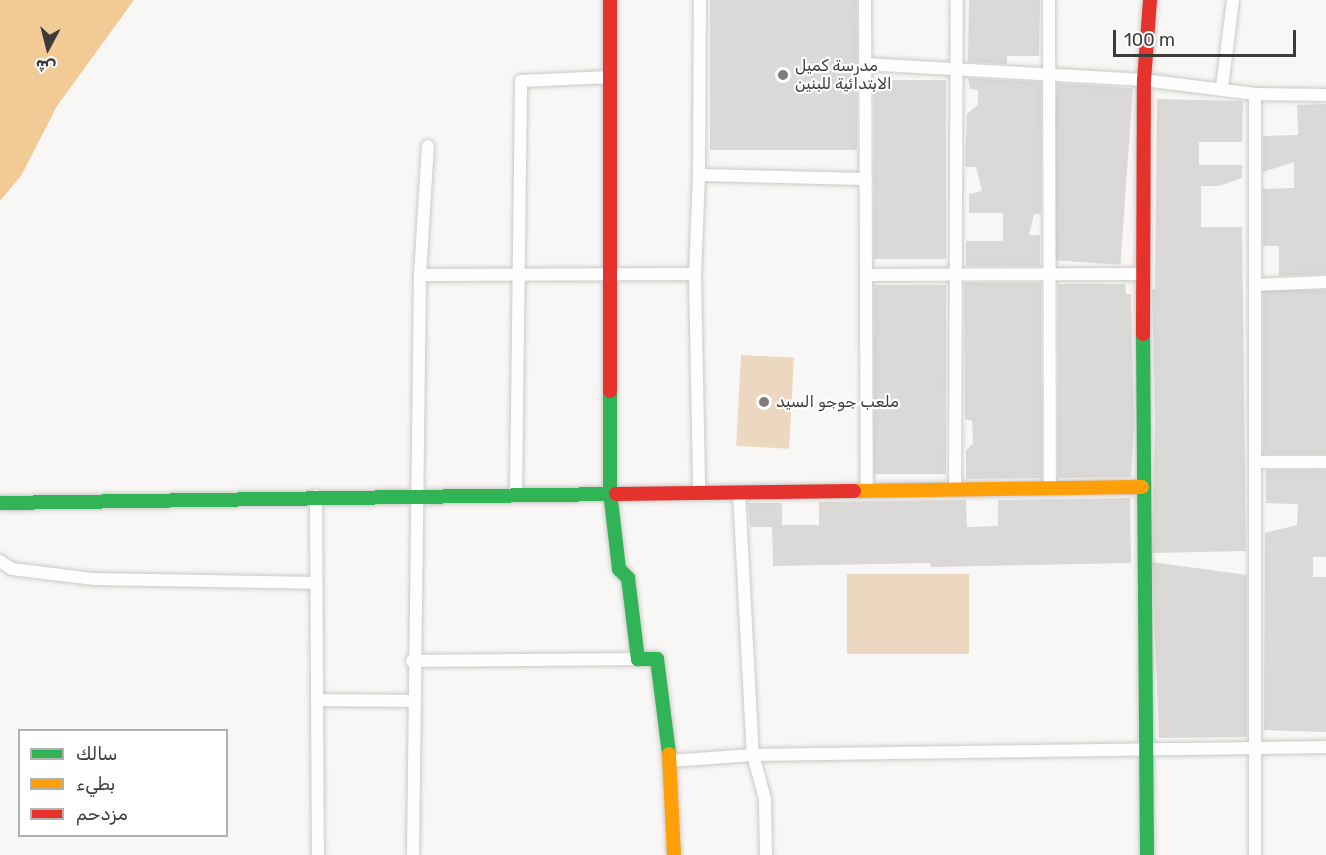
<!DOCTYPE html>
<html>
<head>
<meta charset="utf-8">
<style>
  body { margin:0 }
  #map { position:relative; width:1326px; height:855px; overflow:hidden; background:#f8f7f5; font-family:Rubik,"Noto Naskh Arabic",sans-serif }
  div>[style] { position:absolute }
  .green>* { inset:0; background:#ecd8c0; transform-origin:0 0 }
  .water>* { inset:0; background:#f2ca96 }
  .building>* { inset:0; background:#dad9d7; transform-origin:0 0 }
  .roads { filter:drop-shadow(0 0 2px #cacac8) drop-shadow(0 0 2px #cacac8) }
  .street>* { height:12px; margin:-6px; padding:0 6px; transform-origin:6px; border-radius:6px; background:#fefefe }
  .fast>* { height:14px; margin:-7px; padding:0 7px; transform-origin:7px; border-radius:7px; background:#30b455 }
  .slow>* { height:14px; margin:-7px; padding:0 7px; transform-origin:7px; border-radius:7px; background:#ff9f0a }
  .jam>* { height:14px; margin:-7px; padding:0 7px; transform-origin:7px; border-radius:7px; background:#e5322d }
  .dots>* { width:16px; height:16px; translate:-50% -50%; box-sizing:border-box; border:3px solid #fff; border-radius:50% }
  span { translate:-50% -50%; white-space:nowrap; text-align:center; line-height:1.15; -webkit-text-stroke:4.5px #fff; paint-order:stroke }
  .poi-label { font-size:16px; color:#3c3b3a }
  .left { translate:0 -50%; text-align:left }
  .legend { position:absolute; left:18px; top:729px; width:210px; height:108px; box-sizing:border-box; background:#fff; border:2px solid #b1b1b0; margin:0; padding:8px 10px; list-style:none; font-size:18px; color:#3c3b3a }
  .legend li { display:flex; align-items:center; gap:12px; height:30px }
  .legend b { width:30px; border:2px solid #b1b1b0 }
  .north { position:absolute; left:18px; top:18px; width:60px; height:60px; -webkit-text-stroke:4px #fff; paint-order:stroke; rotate:187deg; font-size:16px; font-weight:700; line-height:24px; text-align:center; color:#3c3b3a }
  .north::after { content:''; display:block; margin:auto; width:21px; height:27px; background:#3c3b3a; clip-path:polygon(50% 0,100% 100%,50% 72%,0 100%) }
  .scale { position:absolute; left:1113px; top:30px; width:183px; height:27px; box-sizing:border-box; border:3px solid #3c3b3a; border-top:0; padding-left:8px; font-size:18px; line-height:21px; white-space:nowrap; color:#3c3b3a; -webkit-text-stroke:4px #fff; paint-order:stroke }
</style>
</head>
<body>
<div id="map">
  <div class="green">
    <div style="left:741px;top:355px;width:53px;height:91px;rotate:3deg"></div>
    <div style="left:969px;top:574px;width:80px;height:122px;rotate:90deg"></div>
  </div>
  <div class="water">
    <div style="clip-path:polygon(0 0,134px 0,57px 106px,21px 176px,0 201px)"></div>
  </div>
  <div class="building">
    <div style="left:710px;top:0;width:147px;height:150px"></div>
    <div style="clip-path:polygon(969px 0,1040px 0,1039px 56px,1007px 56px,1007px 64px,968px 62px)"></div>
    <div style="clip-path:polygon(968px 78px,1041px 82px,1041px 214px,1034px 214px,1029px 235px,1040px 235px,1040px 266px,966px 266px,966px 241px,1003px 241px,1003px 213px,969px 213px,969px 194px,982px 191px,976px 167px,965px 167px,967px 114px,978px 105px,978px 90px,970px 89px)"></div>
    <div style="left:946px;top:80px;width:179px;height:72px;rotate:90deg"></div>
    <div style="left:1057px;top:83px;width:76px;height:177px;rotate:4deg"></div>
    <div style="clip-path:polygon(1157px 99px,1243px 101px,1242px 142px,1199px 142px,1199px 165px,1242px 165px,1242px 178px,1219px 186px,1201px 186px,1201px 227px,1242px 227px,1246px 551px,1152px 553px,1155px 423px,1152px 289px,1155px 289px)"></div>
    <div style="clip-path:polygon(1326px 104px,1326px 274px,1279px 276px,1279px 246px,1263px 246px,1263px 189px,1294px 188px,1294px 162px,1263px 172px,1263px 136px,1298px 135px,1297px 105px)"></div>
    <div style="clip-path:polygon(964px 283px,1041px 283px,1042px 478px,966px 479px,966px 450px,973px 444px,972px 421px,965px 419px)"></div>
    <div style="clip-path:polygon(1058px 284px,1125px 284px,1126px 294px,1131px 294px,1134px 424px,1131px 477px,1058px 478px)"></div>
    <div style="left:874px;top:285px;width:72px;height:189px"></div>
    <div style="left:1326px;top:290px;width:164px;height:63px;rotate:90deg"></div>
    <div style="clip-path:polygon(1266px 470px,1326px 470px,1326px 557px,1313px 557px,1313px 577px,1326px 577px,1326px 732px,1264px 730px,1265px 533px,1297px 525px,1298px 504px,1266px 503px)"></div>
    <div style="clip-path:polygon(1130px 498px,1131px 563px,931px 567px,930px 563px,773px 566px,772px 527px,750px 527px,748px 503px,782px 503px,782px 525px,819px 525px,819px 502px,966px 500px,967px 527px,998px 526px,998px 500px)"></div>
    <div style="clip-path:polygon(1152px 562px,1247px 575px,1247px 737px,1159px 738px)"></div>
  </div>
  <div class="roads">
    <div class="street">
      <div style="left:865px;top:0;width:490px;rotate:89.8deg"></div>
      <div style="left:1049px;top:0;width:488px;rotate:89.9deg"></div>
      <div style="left:865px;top:64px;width:279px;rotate:3.3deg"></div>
      <div style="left:1144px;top:80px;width:112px;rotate:7.2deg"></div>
      <div style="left:1255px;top:94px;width:71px;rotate:0.8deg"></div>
      <div style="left:1222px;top:87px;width:88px;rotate:-82.8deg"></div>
      <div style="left:699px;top:175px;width:175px;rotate:-89.7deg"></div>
      <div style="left:695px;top:274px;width:218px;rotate:88.9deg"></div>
      <div style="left:420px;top:275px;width:275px;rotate:-0.2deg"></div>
      <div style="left:695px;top:274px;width:99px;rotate:-87.7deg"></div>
      <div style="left:699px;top:175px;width:167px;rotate:1.4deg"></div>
      <div style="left:866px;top:275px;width:275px;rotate:-0.2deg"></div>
      <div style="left:1255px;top:285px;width:71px;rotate:-2.4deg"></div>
      <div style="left:1255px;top:462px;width:71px"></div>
      <div style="left:955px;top:489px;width:489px;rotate:-89.8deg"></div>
      <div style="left:739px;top:492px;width:263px;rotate:87deg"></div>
      <div style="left:753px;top:755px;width:46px;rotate:74.7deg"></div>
      <div style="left:765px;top:799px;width:56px;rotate:89deg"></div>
      <div style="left:516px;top:494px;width:413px;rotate:-89.3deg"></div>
      <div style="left:521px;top:81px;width:90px;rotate:-2.5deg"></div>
      <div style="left:316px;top:496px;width:359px;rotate:89.7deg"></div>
      <div style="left:0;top:561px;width:14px;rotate:34deg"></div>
      <div style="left:12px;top:569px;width:83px;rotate:7deg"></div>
      <div style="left:94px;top:579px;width:222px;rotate:1deg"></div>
      <div style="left:412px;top:661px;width:226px;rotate:-0.5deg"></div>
      <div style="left:319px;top:700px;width:93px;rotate:0.6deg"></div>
      <div style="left:670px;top:761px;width:83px;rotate:-4.1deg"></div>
      <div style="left:753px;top:755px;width:573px;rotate:-0.8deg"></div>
      <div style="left:413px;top:855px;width:580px;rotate:-89.31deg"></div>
      <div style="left:420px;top:275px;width:129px;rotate:-86.5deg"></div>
      <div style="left:1255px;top:855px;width:761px;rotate:-90deg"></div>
    </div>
    <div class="fast">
      <div style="left:1143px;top:334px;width:521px;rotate:89.56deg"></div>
      <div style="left:610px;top:391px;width:101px;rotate:90deg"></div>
      <div style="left:610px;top:492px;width:78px;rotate:83.3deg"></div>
      <div style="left:619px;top:569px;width:13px;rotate:45deg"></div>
      <div style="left:628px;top:578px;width:82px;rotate:83deg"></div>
      <div style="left:638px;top:659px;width:19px"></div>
      <div style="left:657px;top:659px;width:96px;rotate:82.8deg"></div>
      <div style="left:0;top:503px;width:616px;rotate:-0.84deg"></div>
    </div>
    <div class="slow">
      <div style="left:854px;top:491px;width:288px;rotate:-0.8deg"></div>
      <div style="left:669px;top:754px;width:101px;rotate:87.2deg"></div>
    </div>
    <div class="jam">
      <div style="left:610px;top:0;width:391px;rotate:90deg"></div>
      <div style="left:1143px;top:334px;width:254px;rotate:-89.8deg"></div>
      <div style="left:1144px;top:80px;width:80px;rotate:-85.7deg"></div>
      <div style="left:616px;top:494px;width:238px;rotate:-0.7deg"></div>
    </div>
  </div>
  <div class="dots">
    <div style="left:783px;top:75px;background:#7e7d7b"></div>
    <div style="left:764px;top:402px;background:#7e7d7b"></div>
  </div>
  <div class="poi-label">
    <span class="left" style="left:795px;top:75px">مدرسة كميل<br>الابتدائية للبنين</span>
    <span class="left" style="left:776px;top:402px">ملعب جوجو السيد</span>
  </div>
  <ul class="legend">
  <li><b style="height:8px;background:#30b455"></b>سالك</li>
  <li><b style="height:8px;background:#ff9f0a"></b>بطيء</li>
  <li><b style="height:8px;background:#e5322d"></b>مزدحم</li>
  </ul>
  <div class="north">ش</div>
  <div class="scale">100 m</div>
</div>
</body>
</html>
